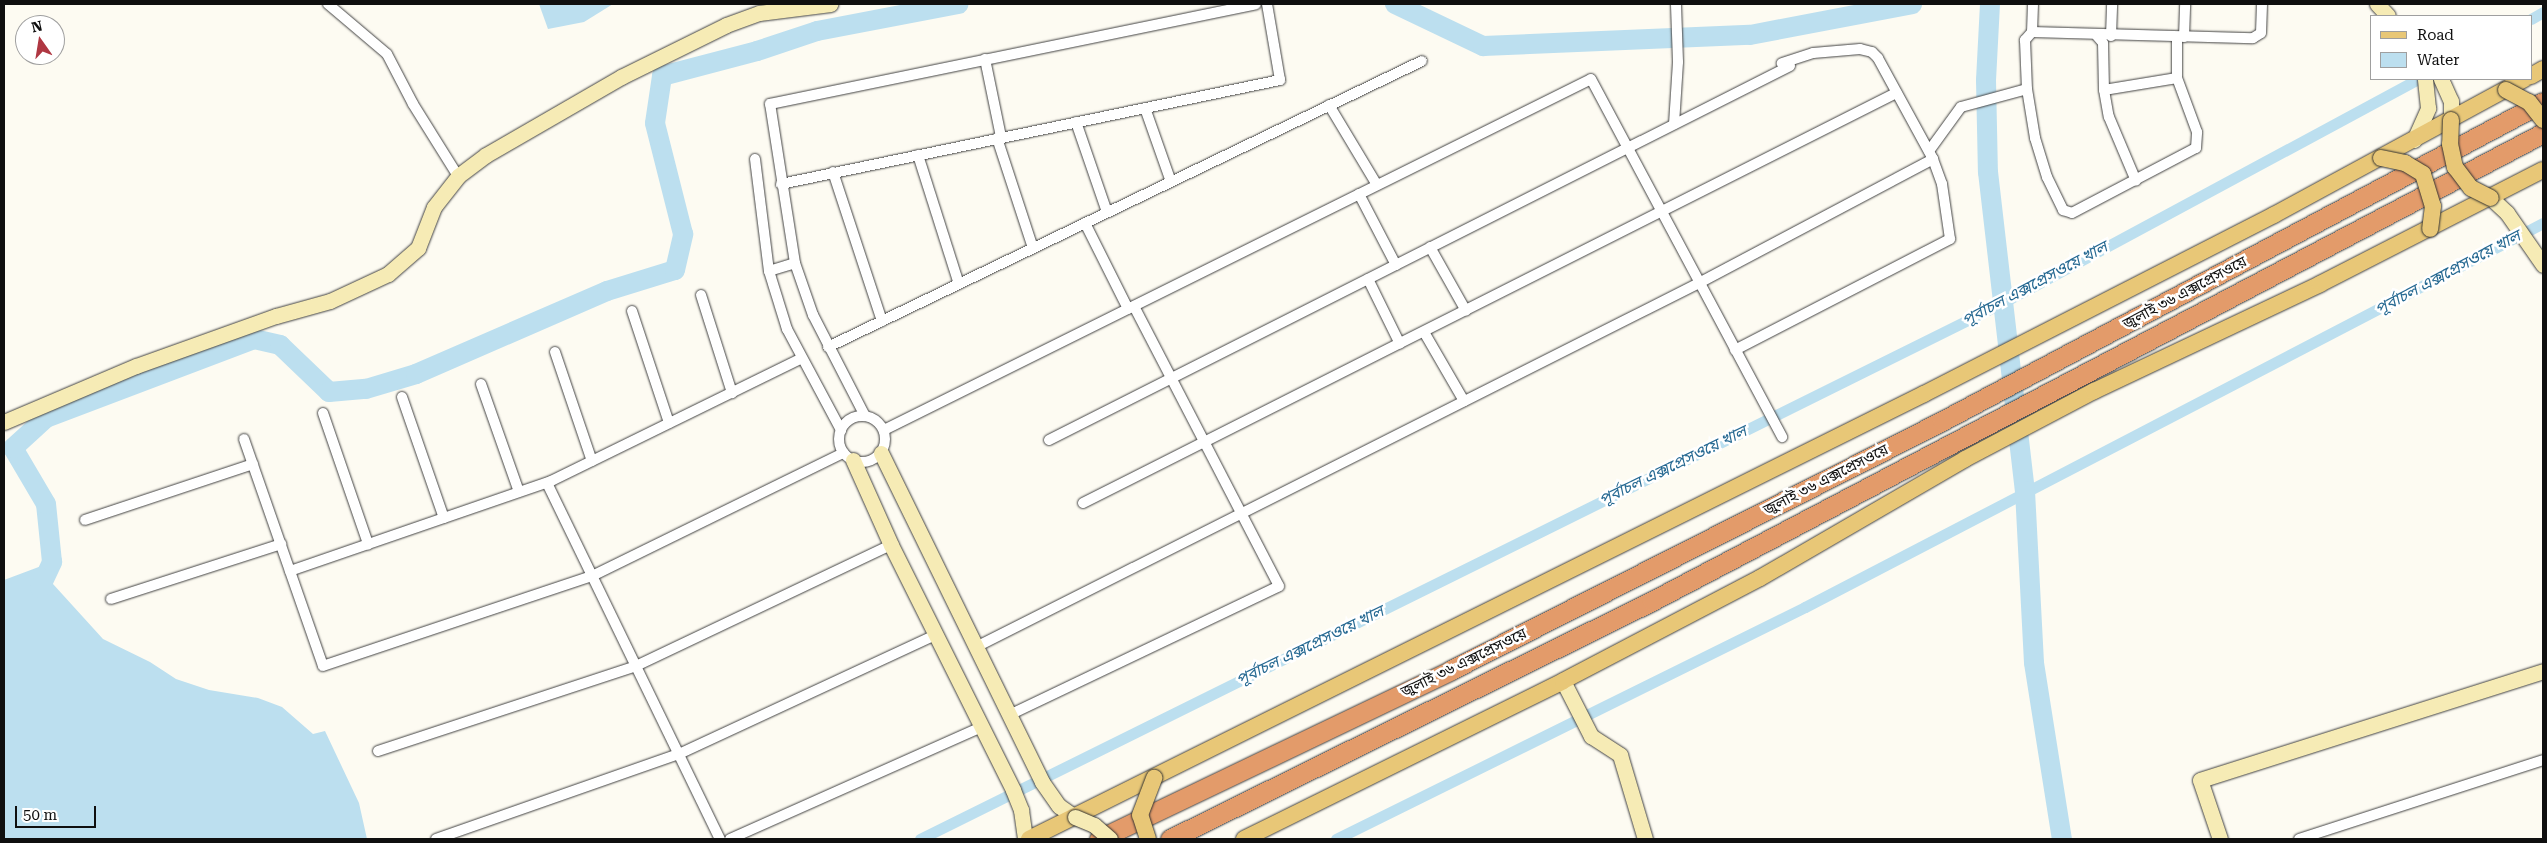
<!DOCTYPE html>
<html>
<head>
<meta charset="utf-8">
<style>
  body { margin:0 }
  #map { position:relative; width:2547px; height:843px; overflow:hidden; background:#fdfbf2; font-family:"Roboto Serif","Noto Sans Bengali",serif }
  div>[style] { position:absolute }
  .water>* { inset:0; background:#bcdfef }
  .canal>* { height:11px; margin:-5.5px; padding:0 5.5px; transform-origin:5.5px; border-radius:5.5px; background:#bcdfef }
  .river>* { height:20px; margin:-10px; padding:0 10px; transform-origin:10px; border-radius:10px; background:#bcdfef }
  .roads { filter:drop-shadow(0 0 1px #424242) drop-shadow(0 0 1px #424242) }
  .street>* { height:10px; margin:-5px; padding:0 5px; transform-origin:5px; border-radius:5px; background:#fff }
  .street>.ring { margin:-5px; padding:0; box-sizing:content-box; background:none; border:10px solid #fff; border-radius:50% }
  .secondary>* { height:15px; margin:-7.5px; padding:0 7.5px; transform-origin:7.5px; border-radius:7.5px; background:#f6ebb5 }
  .primary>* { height:16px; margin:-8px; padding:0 8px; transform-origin:8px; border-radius:8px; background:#e8c777 }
  .highway>* { height:19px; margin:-9.5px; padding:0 9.5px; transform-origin:9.5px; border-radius:9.5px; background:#e39b6a }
  .bridges { filter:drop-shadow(0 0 1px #313131) drop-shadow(0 0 1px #313131) }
  .secondary-bridge>* { height:15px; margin:-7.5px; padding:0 7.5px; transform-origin:7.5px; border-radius:7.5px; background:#f6ebb5 }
  .primary-bridge>* { height:16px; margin:-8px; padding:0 8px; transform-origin:8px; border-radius:8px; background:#e8c777 }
  span { translate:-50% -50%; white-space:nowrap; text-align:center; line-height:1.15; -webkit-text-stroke:5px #fff; paint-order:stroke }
  .street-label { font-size:15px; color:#0f0f0f }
  .water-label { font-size:16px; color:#266992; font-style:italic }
  .frame { position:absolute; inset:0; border:5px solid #0f0f0f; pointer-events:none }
  .legend { position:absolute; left:2370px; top:15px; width:162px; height:65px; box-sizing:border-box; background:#fff; border:1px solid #9f9f9f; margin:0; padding:6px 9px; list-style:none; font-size:15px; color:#0f0f0f }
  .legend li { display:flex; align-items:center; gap:10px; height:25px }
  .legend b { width:25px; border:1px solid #9f9f9f }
  .north { position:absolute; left:15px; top:15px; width:50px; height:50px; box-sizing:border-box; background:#fff; border:1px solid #9f9f9f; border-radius:50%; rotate:347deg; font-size:14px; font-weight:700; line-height:20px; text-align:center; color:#0f0f0f }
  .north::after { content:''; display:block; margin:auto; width:18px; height:22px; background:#af3742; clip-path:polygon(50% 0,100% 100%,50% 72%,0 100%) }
  .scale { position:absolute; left:15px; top:806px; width:81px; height:22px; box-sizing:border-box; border:2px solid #0f0f0f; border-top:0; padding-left:6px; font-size:15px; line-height:18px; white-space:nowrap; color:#0f0f0f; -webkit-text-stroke:4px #fff; paint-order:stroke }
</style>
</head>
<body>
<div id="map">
  <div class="water">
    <div style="clip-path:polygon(539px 4px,613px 4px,584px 22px,548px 29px)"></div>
    <div style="clip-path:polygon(52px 562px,53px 584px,103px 639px,150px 662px,176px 679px,209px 690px,258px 698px,282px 707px,313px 734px,325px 731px,359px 803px,367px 839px,4px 839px,4px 580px)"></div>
  </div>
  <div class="canal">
    <div style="left:2531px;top:19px;width:14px;rotate:-30deg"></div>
    <div style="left:920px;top:839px;width:1210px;rotate:-26.35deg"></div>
    <div style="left:2004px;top:302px;width:471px;rotate:-28.3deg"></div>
    <div style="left:1336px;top:839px;width:523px;rotate:-26.32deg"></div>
    <div style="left:1805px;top:607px;width:832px;rotate:-27.49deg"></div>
  </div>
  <div class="river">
    <div style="left:1395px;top:4px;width:98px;rotate:25.5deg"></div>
    <div style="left:1483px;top:46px;width:267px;rotate:-2.4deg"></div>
    <div style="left:1750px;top:35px;width:165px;rotate:-10.8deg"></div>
    <div style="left:1990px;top:4px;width:76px;rotate:93deg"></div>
    <div style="left:1986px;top:80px;width:92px;rotate:88.8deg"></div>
    <div style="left:1988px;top:172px;width:321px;rotate:83.4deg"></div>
    <div style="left:2025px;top:491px;width:172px;rotate:87deg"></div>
    <div style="left:2034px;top:663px;width:178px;rotate:81deg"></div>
    <div style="left:40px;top:588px;width:29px;rotate:-65deg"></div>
    <div style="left:52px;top:562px;width:58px;rotate:-95.9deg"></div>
    <div style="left:46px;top:504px;width:65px;rotate:-120.5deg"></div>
    <div style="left:13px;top:448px;width:45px;rotate:-42.3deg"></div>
    <div style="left:46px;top:418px;width:222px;rotate:-20.8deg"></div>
    <div style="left:254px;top:339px;width:27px;rotate:13deg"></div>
    <div style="left:280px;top:345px;width:68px;rotate:43.8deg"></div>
    <div style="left:329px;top:392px;width:37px;rotate:-5deg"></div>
    <div style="left:366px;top:389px;width:52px;rotate:-16.7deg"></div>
    <div style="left:416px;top:374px;width:208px;rotate:-23.5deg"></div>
    <div style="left:607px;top:291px;width:71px;rotate:-17.2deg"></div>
    <div style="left:675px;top:270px;width:37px;rotate:-77deg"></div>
    <div style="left:683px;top:234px;width:114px;rotate:-104.2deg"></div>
    <div style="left:655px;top:123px;width:48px;rotate:-81.5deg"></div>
    <div style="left:662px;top:76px;width:98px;rotate:-14.7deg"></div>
    <div style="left:757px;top:51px;width:63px;rotate:-18.4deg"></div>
    <div style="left:817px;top:31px;width:144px;rotate:-10.8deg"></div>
  </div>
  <div class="roads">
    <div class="street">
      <div style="left:328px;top:4px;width:77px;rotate:40.3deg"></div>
      <div style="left:387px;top:54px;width:56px;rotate:62.5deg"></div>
      <div style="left:413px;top:104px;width:85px;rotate:58deg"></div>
      <div style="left:2033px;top:4px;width:28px;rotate:92deg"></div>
      <div style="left:2032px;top:32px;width:11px;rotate:131deg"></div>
      <div style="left:2025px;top:40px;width:49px;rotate:87.7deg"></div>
      <div style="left:2027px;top:89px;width:50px;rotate:80.7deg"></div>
      <div style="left:2035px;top:138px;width:41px;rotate:72.9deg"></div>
      <div style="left:2047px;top:177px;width:37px;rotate:64deg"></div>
      <div style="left:2063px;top:210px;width:9px;rotate:18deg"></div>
      <div style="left:2072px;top:213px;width:140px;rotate:-27.7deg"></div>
      <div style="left:2196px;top:148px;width:16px;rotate:-86deg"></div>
      <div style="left:2197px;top:132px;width:58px;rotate:-110.3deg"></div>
      <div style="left:2177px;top:78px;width:41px;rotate:-90deg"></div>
      <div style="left:2032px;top:32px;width:221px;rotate:1.6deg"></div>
      <div style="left:2253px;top:38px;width:9px;rotate:-32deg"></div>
      <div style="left:2261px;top:33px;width:29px;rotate:-88deg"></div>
      <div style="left:2097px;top:36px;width:9px;rotate:49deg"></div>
      <div style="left:2103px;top:43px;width:47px;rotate:88.8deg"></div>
      <div style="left:2104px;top:90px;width:27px;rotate:80deg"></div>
      <div style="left:2109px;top:117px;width:69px;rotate:67.1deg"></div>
      <div style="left:2111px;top:36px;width:32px;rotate:-88deg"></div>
      <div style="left:2184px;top:37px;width:33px;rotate:-88deg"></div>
      <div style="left:985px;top:59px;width:80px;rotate:78.4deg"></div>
      <div style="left:2104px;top:90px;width:74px;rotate:-9.3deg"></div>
      <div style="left:1329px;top:105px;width:93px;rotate:59deg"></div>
      <div style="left:1145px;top:108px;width:78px;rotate:70.6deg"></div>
      <div style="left:1076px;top:122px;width:95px;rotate:71deg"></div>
      <div style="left:1674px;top:124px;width:62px;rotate:-86.3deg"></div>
      <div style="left:1678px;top:62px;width:58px;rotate:-92deg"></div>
      <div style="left:997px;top:138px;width:116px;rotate:71.9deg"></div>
      <div style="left:1929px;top:151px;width:54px;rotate:-54deg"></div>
      <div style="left:1961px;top:107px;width:68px;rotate:-15.3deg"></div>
      <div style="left:918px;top:155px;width:135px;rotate:72.4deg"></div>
      <div style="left:755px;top:159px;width:113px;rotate:82.9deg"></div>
      <div style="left:769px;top:271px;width:61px;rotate:72.8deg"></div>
      <div style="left:787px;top:329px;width:115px;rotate:61.9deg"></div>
      <div style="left:833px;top:172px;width:157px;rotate:71.8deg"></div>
      <div style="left:781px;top:184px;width:510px;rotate:-11.77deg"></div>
      <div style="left:1280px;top:80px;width:77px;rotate:-99.7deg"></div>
      <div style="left:1359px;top:194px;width:80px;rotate:62.5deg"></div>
      <div style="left:1085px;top:223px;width:96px;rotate:63.4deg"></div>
      <div style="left:1430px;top:247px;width:73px;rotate:60.6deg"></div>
      <div style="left:769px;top:271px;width:27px;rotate:-17deg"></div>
      <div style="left:1368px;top:279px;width:72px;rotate:63.8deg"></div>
      <div style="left:701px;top:295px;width:103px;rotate:72.4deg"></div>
      <div style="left:632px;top:311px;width:118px;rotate:71.7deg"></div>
      <div style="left:1424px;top:332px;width:80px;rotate:59.9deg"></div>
      <div style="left:828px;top:347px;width:659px;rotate:-25.71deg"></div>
      <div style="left:1735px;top:350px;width:242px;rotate:-27.3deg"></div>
      <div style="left:1950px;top:239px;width:56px;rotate:-98.3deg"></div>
      <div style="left:1942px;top:184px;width:27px;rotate:-110deg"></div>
      <div style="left:1933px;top:159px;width:115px;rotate:-118.6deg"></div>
      <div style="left:1878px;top:58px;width:8px;rotate:-135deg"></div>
      <div style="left:1872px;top:52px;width:12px;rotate:-166deg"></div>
      <div style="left:1860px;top:49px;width:47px;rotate:175.1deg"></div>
      <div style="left:1813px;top:53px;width:33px;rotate:162deg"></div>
      <div style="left:555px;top:352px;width:115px;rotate:71.3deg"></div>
      <div style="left:481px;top:384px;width:114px;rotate:70.6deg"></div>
      <div style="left:402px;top:397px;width:128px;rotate:70.9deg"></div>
      <div style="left:323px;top:413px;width:139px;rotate:71deg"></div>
      <div class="ring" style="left:839px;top:416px;width:36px;height:36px"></div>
      <div style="left:865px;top:416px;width:114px;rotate:-117.2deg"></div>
      <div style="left:813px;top:315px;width:55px;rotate:-109.1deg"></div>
      <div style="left:795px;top:263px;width:161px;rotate:-98.9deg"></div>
      <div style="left:770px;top:104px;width:496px;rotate:-11.6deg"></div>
      <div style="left:884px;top:430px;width:789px;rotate:-26.4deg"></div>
      <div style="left:1591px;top:79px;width:406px;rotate:61.9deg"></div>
      <div style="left:244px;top:439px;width:240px;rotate:70.8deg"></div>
      <div style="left:323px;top:666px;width:284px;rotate:-18.5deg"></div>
      <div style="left:592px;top:576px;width:280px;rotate:-26.1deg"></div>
      <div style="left:1049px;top:440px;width:830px;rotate:-26.78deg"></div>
      <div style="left:547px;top:483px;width:396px;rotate:64.1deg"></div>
      <div style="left:1083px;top:503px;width:911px;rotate:-26.76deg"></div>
      <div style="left:85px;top:520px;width:177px;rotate:-18.4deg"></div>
      <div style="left:290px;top:571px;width:276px;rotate:-19deg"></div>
      <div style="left:551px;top:481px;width:277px;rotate:-26.1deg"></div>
      <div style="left:111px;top:599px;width:179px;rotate:-17.9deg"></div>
      <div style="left:976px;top:647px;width:809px;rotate:-26.72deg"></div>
      <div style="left:1699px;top:283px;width:265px;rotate:-27.9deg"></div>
      <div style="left:1009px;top:715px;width:299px;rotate:-25.5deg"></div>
      <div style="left:1279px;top:586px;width:315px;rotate:-117.4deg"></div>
      <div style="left:378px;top:751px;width:272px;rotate:-18.2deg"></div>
      <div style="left:636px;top:666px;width:282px;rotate:-25.4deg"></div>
      <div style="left:436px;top:839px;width:257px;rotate:-19.3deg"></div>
      <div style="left:679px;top:754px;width:282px;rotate:-24.9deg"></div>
      <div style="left:730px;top:839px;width:275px;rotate:-24deg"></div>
      <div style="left:2299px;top:839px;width:256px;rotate:-17.9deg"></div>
    </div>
    <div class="secondary">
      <div style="left:2377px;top:4px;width:16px;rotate:47deg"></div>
      <div style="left:2441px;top:79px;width:24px;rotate:66deg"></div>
      <div style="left:2451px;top:101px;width:19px;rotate:90deg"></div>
      <div style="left:2414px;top:140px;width:35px;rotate:-66deg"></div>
      <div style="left:2428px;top:108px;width:29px;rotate:-96deg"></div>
      <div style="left:2491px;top:198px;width:22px;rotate:43deg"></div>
      <div style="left:2507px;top:213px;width:63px;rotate:55.3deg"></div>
      <div style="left:4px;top:422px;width:143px;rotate:-23deg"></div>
      <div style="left:136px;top:366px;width:149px;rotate:-19.7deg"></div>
      <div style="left:276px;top:316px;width:56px;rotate:-15.5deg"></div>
      <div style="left:330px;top:301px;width:64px;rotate:-25deg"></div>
      <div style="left:388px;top:274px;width:40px;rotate:-41deg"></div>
      <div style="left:418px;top:248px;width:44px;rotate:-68.7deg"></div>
      <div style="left:434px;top:207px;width:39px;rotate:-52deg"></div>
      <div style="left:458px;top:176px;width:35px;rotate:-37deg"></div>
      <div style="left:486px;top:155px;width:156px;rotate:-30deg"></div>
      <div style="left:621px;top:77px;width:117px;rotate:-26.3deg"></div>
      <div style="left:726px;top:25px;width:35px;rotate:-20deg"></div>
      <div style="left:759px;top:13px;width:72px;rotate:-7.2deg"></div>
      <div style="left:881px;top:453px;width:366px;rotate:63.9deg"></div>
      <div style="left:1042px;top:782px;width:29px;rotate:55deg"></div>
      <div style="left:1059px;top:806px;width:19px;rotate:35deg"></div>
      <div style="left:853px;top:460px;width:93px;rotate:65.9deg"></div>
      <div style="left:891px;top:545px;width:274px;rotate:63.5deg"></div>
      <div style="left:1013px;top:790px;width:22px;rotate:68deg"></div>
      <div style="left:1021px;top:810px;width:29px;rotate:82deg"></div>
      <div style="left:1563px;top:681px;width:62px;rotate:63deg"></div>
      <div style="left:1591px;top:736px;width:35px;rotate:33deg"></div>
      <div style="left:1620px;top:755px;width:88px;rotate:73.4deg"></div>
      <div style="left:2220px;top:839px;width:62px;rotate:-108.7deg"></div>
      <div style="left:2200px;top:780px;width:360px;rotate:-17.6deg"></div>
    </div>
    <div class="primary">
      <div style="left:2531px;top:76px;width:14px;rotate:-30deg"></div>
      <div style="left:1029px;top:839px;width:1000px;rotate:-26.44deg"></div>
      <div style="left:1924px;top:394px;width:393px;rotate:-27.1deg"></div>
      <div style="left:2274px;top:215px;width:285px;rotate:-28.5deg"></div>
      <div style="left:1244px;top:839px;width:356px;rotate:-26.3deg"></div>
      <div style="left:1563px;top:681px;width:222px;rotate:-27.6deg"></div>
      <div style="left:1760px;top:578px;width:237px;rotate:-30.1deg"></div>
      <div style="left:1965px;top:459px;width:146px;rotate:-27.8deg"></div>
      <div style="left:2094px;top:391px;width:250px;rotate:-25.3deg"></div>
      <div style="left:2320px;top:284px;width:250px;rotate:-27.1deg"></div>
    </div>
    <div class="highway">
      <div style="left:1099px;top:839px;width:390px;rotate:-25.6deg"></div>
      <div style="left:1451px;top:670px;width:551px;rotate:-26.89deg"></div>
      <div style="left:1942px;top:421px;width:680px;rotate:-27.96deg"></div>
      <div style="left:1170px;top:839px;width:538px;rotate:-26.28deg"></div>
      <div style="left:1652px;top:601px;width:1006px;rotate:-27.71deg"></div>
    </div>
  </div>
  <div class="bridges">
    <div class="secondary-bridge">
      <div style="left:1075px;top:817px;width:21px;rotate:23deg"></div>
      <div style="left:1094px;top:825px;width:21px;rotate:41deg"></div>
    </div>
    <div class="primary-bridge">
      <div style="left:2506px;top:90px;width:26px;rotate:28deg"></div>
      <div style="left:2529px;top:102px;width:23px;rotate:52deg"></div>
      <div style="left:2451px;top:120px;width:24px;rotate:92deg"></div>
      <div style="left:2450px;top:144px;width:24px;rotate:78deg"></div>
      <div style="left:2455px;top:167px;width:26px;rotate:53deg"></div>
      <div style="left:2471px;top:188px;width:22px;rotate:27deg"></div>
      <div style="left:2381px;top:158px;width:25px;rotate:12deg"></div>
      <div style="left:2405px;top:163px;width:21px;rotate:31deg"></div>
      <div style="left:2423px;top:174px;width:34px;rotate:73deg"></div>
      <div style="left:2433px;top:206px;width:23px;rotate:97deg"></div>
      <div style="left:1148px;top:839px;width:25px;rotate:-108deg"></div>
      <div style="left:1140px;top:815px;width:40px;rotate:-69deg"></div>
    </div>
  </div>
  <div class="street-label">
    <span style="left:2185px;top:293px;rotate:-28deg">জুলাই ৩৬ এক্সপ্রেসওয়ে</span>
    <span style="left:1826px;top:480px;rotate:-27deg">জুলাই ৩৬ এক্সপ্রেসওয়ে</span>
    <span style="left:1464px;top:663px;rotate:-26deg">জুলাই ৩৬ এক্সপ্রেসওয়ে</span>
  </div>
  <div class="water-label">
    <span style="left:2448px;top:273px;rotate:-28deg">পূর্বাচল এক্সপ্রেসওয়ে খাল</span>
    <span style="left:2035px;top:284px;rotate:-28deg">পূর্বাচল এক্সপ্রেসওয়ে খাল</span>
    <span style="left:1673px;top:466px;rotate:-26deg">পূর্বাচল এক্সপ্রেসওয়ে খাল</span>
    <span style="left:1310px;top:646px;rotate:-26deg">পূর্বাচল এক্সপ্রেসওয়ে খাল</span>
  </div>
  <div class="frame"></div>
  <ul class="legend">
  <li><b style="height:6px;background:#e8c777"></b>Road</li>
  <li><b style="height:14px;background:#bcdfef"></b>Water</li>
  </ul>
  <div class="north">N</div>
  <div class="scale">50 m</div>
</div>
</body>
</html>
